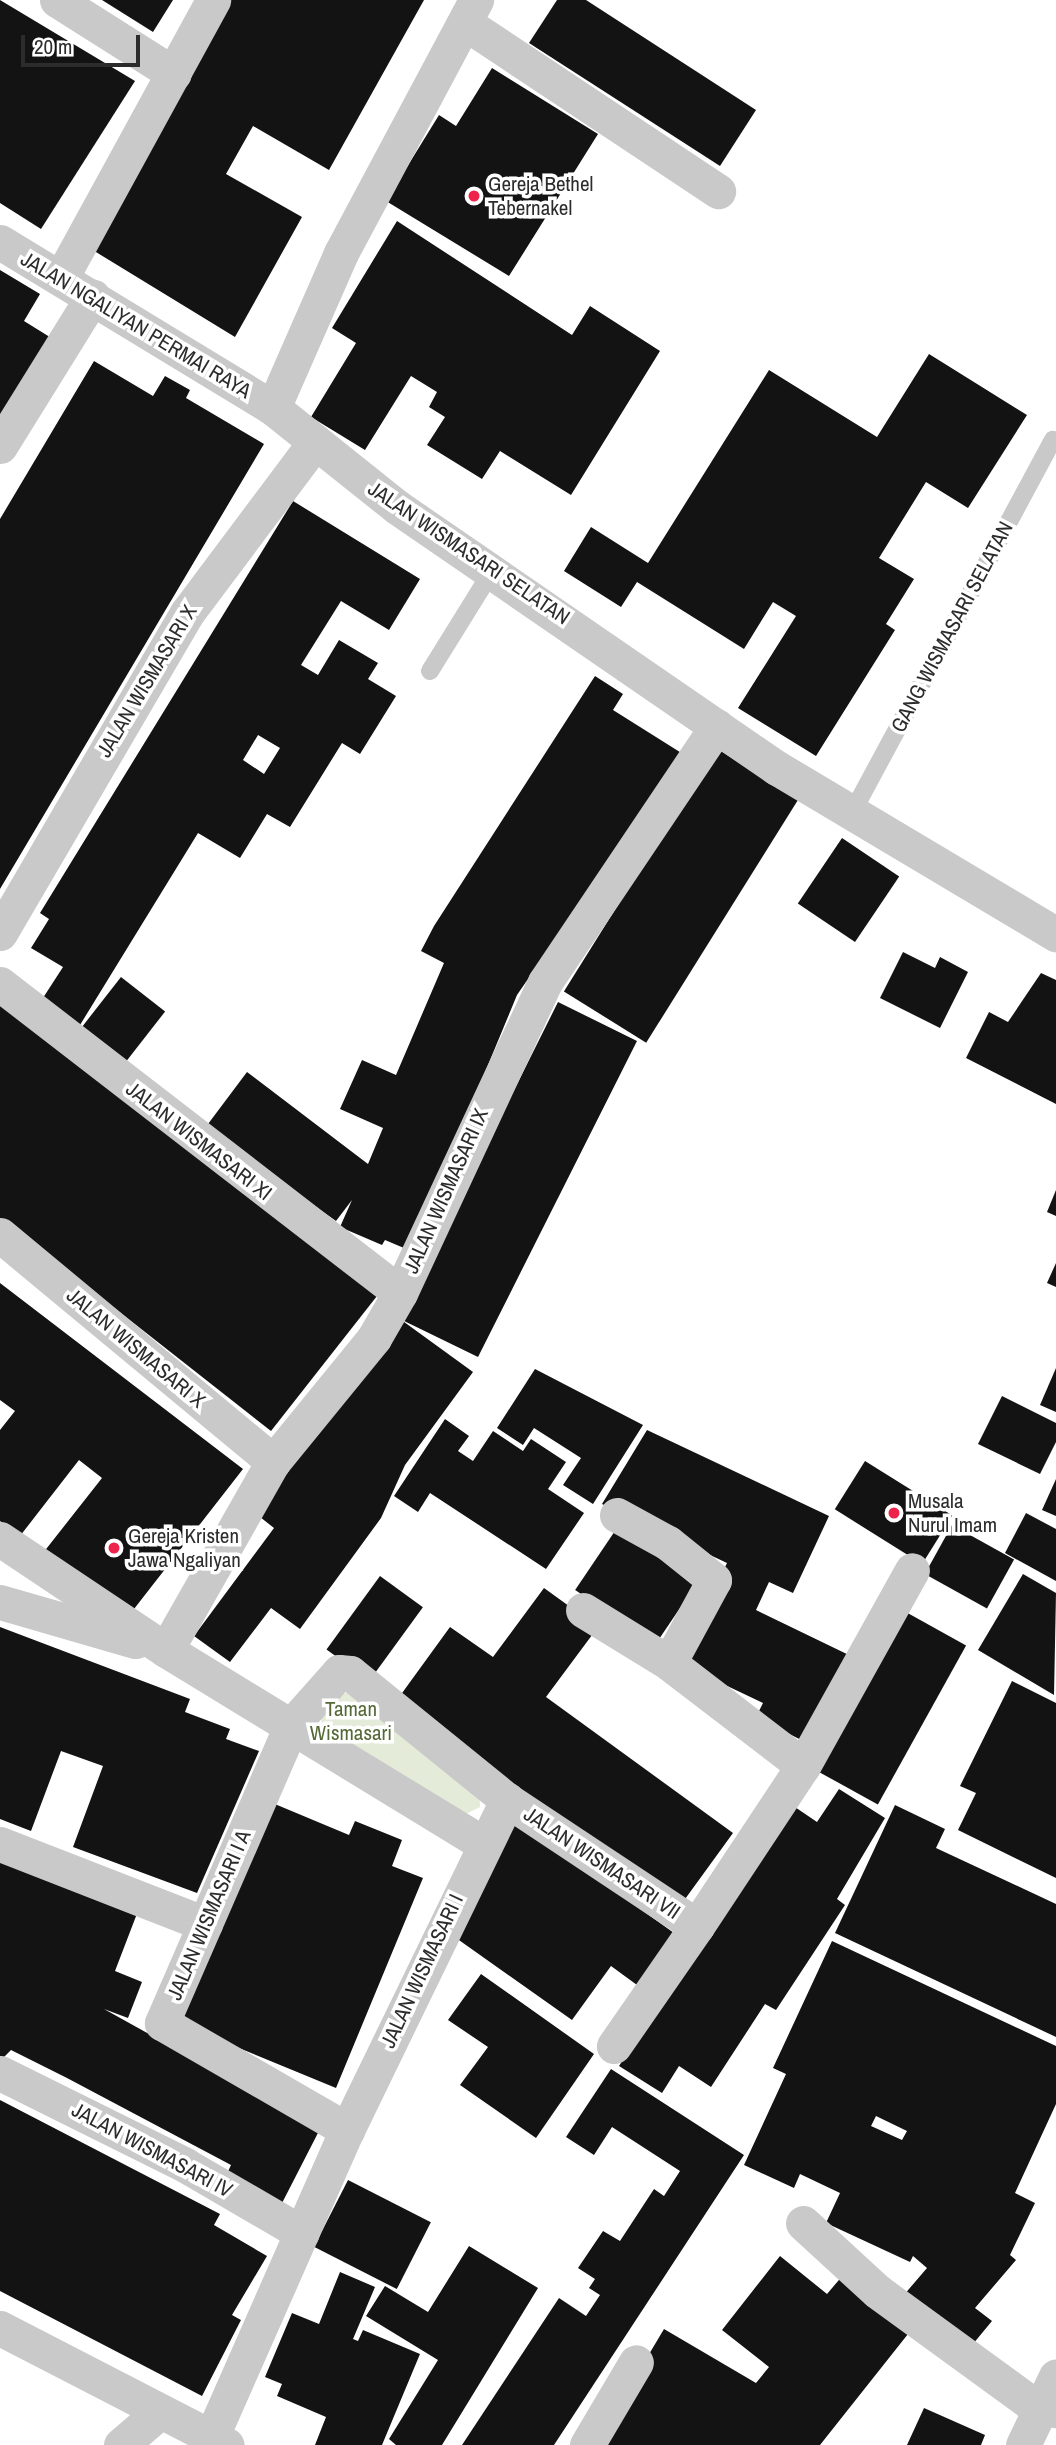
<!DOCTYPE html>
<html>
<head>
<meta charset="utf-8">
<style>
  body { margin:0 }
  #map { position:relative; width:1056px; height:2445px; overflow:hidden; background:#fff; font-family:"Archivo Narrow",sans-serif }
  div>[style] { position:absolute }
  .green>* { inset:0; background:#e4ebd8 }
  .building>* { inset:0; background:#131313; transform-origin:0 0 }
  .service>* { height:18px; margin:-9px; padding:0 9px; transform-origin:9px; border-radius:9px; background:#c9c9c9 }
  .minor>* { height:35px; margin:-17.5px; padding:0 17.5px; transform-origin:17.5px; border-radius:17.5px; background:#c9c9c9 }
  .dots>* { width:19px; height:19px; translate:-50% -50%; box-sizing:border-box; border:4px solid #fff; border-radius:50% }
  span { translate:-50% -50%; white-space:nowrap; text-align:center; line-height:1.15; -webkit-text-stroke:7px #fff; paint-order:stroke }
  .poi-label { font-size:21px; color:#2c2c2c }
  .left { translate:0 -50%; text-align:left }
  .street-label { font-size:21px; color:#2c2c2c }
  .park-label { font-size:21px; color:#556937 }
  .scale { position:absolute; left:21px; top:35px; width:119px; height:32px; box-sizing:border-box; border:4px solid #2c2c2c; border-top:0; padding-left:9px; font-size:21px; line-height:24px; white-space:nowrap; color:#2c2c2c; -webkit-text-stroke:5px #fff; paint-order:stroke }
</style>
</head>
<body>
<div id="map">
  <div class="green">
    <div style="clip-path:polygon(352px 1691px,479px 1784px,480px 1807px,458px 1818px,321px 1730px,322px 1701px)"></div>
  </div>
  <div class="building">
    <div style="clip-path:polygon(0 0,135px 81px,41px 229px,0 203px)"></div>
    <div style="clip-path:polygon(102px 0,173px 0,153px 32px)"></div>
    <div style="clip-path:polygon(231px 0,424px 0,329px 170px,253px 126px,226px 174px,302px 217px,235px 337px,91px 249px)"></div>
    <div style="clip-path:polygon(557px 0,586px 0,756px 110px,720px 166px,529px 43px)"></div>
    <div style="clip-path:polygon(492px 68px,598px 134px,509px 276px,386px 201px,439px 115px,456px 126px)"></div>
    <div style="clip-path:polygon(397px 221px,572px 335px,590px 306px,660px 351px,571px 495px,500px 451px,482px 479px,427px 445px,445px 417px,429px 407px,437px 392px,411px 376px,365px 450px,311px 417px,356px 343px,332px 328px)"></div>
    <div style="clip-path:polygon(0 270px,40px 294px,24px 321px,53px 339px,0 428px)"></div>
    <div style="clip-path:polygon(929px 354px,1027px 415px,968px 508px,926px 482px,879px 558px,914px 579px,886px 624px,895px 630px,816px 756px,738px 708px,796px 616px,773px 602px,744px 649px,637px 582px,621px 607px,564px 571px,591px 527px,648px 563px,769px 370px,877px 437px)"></div>
    <div style="clip-path:polygon(94px 361px,153px 396px,165px 376px,190px 390px,186px 398px,264px 444px,0 889px,0 519px)"></div>
    <div style="clip-path:polygon(evenodd,293px 501px,420px 579px,389px 630px,341px 601px,301px 665px,318px 675px,339px 640px,378px 663px,368px 679px,396px 696px,360px 754px,342px 743px,290px 827px,267px 814px,240px 858px,198px 833px,80px 1025px,41px 1001px,63px 967px,31px 948px,49px 919px,40px 913px,293px 501px,258px 735px,280px 748px,264px 774px,243px 760px,258px 735px)"></div>
    <div style="clip-path:polygon(595px 676px,623px 694px,613px 710px,683px 754px,517px 995px,411px 1251px,385px 1240px,382px 1245px,340px 1227px,352px 1200px,336px 1221px,205px 1128px,247px 1072px,368px 1164px,383px 1128px,340px 1109px,362px 1060px,396px 1075px,444px 963px,421px 951px,434px 926px)"></div>
    <div style="left:716px;top:748px;width:97px;height:287px;rotate:32deg"></div>
    <div style="left:842px;top:838px;width:69px;height:79px;rotate:34deg"></div>
    <div style="clip-path:polygon(903px 952px,935px 968px,940px 957px,968px 972px,940px 1028px,880px 998px)"></div>
    <div style="clip-path:polygon(1041px 973px,1056px 980px,1056px 1104px,966px 1058px,989px 1012px,1008px 1022px)"></div>
    <div style="left:121px;top:977px;width:56px;height:70px;rotate:38deg"></div>
    <div style="clip-path:polygon(0 1001px,377px 1296px,271px 1431px,0 1218px)"></div>
    <div style="clip-path:polygon(558px 1002px,637px 1041px,478px 1357px,400px 1319px,473px 1372px,405px 1465px,381px 1518px,300px 1629px,271px 1608px,230px 1662px,194px 1636px,274px 1528px,255px 1513px,400px 1319px)"></div>
    <div style="clip-path:polygon(1056px 1190px,1056px 1216px,1047px 1212px)"></div>
    <div style="clip-path:polygon(1056px 1263px,1056px 1287px,1047px 1283px)"></div>
    <div style="clip-path:polygon(0 1283px,243px 1469px,127px 1618px,43px 1553px,102px 1478px,79px 1460px,20px 1536px,0 1521px,0 1430px,15px 1411px,0 1400px)"></div>
    <div style="clip-path:polygon(1056px 1368px,1056px 1412px,1040px 1405px)"></div>
    <div style="clip-path:polygon(535px 1369px,643px 1425px,593px 1504px,563px 1485px,581px 1458px,534px 1428px,523px 1445px,497px 1428px)"></div>
    <div style="clip-path:polygon(1002px 1396px,1056px 1423px,1056px 1442px,1040px 1474px,978px 1444px)"></div>
    <div style="clip-path:polygon(445px 1419px,469px 1436px,458px 1451px,473px 1461px,493px 1431px,523px 1451px,531px 1439px,566px 1462px,548px 1489px,584px 1513px,546px 1569px,430px 1493px,418px 1512px,394px 1496px)"></div>
    <div style="clip-path:polygon(647px 1430px,829px 1516px,793px 1593px,769px 1582px,756px 1610px,853px 1657px,809px 1744px,756px 1717px,763px 1703px,679px 1663px,727px 1563px,602px 1504px)"></div>
    <div style="left:865px;top:1461px;width:103px;height:57px;rotate:32deg"></div>
    <div style="clip-path:polygon(1056px 1479px,1056px 1516px,1042px 1510px)"></div>
    <div style="clip-path:polygon(1026px 1513px,1056px 1529px,1056px 1581px,1005px 1553px)"></div>
    <div style="left:621px;top:1522px;width:97px;height:82px;rotate:34deg"></div>
    <div style="left:952px;top:1525px;width:71px;height:56px;rotate:29deg"></div>
    <div style="clip-path:polygon(1023px 1574px,1056px 1593px,1054px 1695px,978px 1650px)"></div>
    <div style="left:380px;top:1576px;width:53px;height:91px;rotate:36deg"></div>
    <div style="clip-path:polygon(544px 1588px,598px 1627px,546px 1697px,733px 1833px,680px 1906px,397px 1700px,450px 1627px,493px 1657px)"></div>
    <div style="left:904px;top:1611px;width:71px;height:182px;rotate:29deg"></div>
    <div style="clip-path:polygon(0 1627px,190px 1699px,185px 1712px,230px 1729px,226px 1739px,259px 1751px,197px 1893px,73px 1847px,103px 1766px,61px 1751px,31px 1831px,0 1819px)"></div>
    <div style="clip-path:polygon(1012px 1681px,1056px 1703px,1056px 1878px,958px 1830px,976px 1793px,960px 1786px)"></div>
    <div style="clip-path:polygon(839px 1789px,885px 1818px,837px 1899px,845px 1905px,776px 2010px,765px 2004px,711px 2087px,679px 2066px,662px 2093px,619px 2066px,789px 1803px,817px 1822px)"></div>
    <div style="clip-path:polygon(270px 1802px,349px 1835px,355px 1821px,402px 1840px,392px 1866px,423px 1878px,336px 2088px,178px 2023px)"></div>
    <div style="clip-path:polygon(895px 1805px,945px 1829px,936px 1848px,1056px 1904px,1056px 2037px,835px 1933px)"></div>
    <div style="clip-path:polygon(511px 1817px,674px 1933px,637px 1985px,611px 1966px,572px 2020px,449px 1933px)"></div>
    <div style="clip-path:polygon(0 1853px,138px 1911px,115px 1971px,142px 1982px,128px 2018px,104px 2009px,320px 2129px,280px 2207px,225px 2178px,231px 2165px,67px 2078px,11px 2050px,0 2061px)"></div>
    <div style="clip-path:polygon(evenodd,832px 1941px,1056px 2046px,1056px 2104px,1015px 2193px,1035px 2203px,1010px 2255px,1016px 2260px,975px 2308px,992px 2321px,968px 2350px,903px 2296px,927px 2268px,913px 2256px,910px 2262px,826px 2223px,840px 2193px,800px 2174px,794px 2188px,744px 2165px,786px 2074px,773px 2068px,832px 1941px,876px 2116px,907px 2131px,902px 2140px,871px 2126px,876px 2116px)"></div>
    <div style="clip-path:polygon(481px 1974px,594px 2054px,536px 2138px,460px 2085px,488px 2047px,448px 2020px)"></div>
    <div style="clip-path:polygon(611px 2069px,744px 2155px,554px 2445px,462px 2445px,559px 2298px,586px 2316px,600px 2295px,589px 2288px,595px 2279px,578px 2268px,603px 2231px,620px 2241px,654px 2189px,664px 2196px,680px 2171px,612px 2127px,594px 2155px,566px 2137px)"></div>
    <div style="clip-path:polygon(0 2100px,220px 2214px,214px 2225px,267px 2256px,232px 2315px,241px 2320px,202px 2396px,0 2291px)"></div>
    <div style="left:348px;top:2180px;width:93px;height:75px;rotate:27deg"></div>
    <div style="clip-path:polygon(469px 2246px,538px 2288px,442px 2445px,396px 2445px,389px 2439px,438px 2360px,366px 2316px,385px 2286px,428px 2312px)"></div>
    <div style="clip-path:polygon(780px 2256px,827px 2294px,844px 2274px,908px 2334px,820px 2445px,595px 2445px,664px 2329px,756px 2383px,769px 2367px,722px 2330px)"></div>
    <div style="clip-path:polygon(340px 2272px,375px 2287px,353px 2339px,358px 2341px,363px 2330px,420px 2354px,382px 2445px,315px 2445px,326px 2417px,277px 2396px,282px 2384px,265px 2377px,292px 2313px,319px 2324px)"></div>
    <div style="clip-path:polygon(924px 2408px,985px 2435px,981px 2445px,907px 2445px)"></div>
  </div>
  <div class="service">
    <div style="left:430px;top:671px;width:118px;rotate:-58.2deg"></div>
    <div style="left:852px;top:813px;width:424px;rotate:-61.7deg"></div>
  </div>
  <div class="minor">
    <div style="left:57px;top:0;width:138px;rotate:32.3deg"></div>
    <div style="left:465px;top:23px;width:304px;rotate:33.6deg"></div>
    <div style="left:0;top:242px;width:320px;rotate:31.3deg"></div>
    <div style="left:273px;top:408px;width:159px;rotate:38.6deg"></div>
    <div style="left:397px;top:507px;width:461px;rotate:34.5deg"></div>
    <div style="left:777px;top:768px;width:325px;rotate:30.8deg"></div>
    <div style="left:61px;top:278px;width:317px;rotate:-61.3deg"></div>
    <div style="left:273px;top:408px;width:169px;rotate:-66.3deg"></div>
    <div style="left:341px;top:253px;width:287px;rotate:-61.9deg"></div>
    <div style="left:0;top:446px;width:176px;rotate:-58.2deg"></div>
    <div style="left:0;top:933px;width:371px;rotate:-59.7deg"></div>
    <div style="left:187px;top:613px;width:214px;rotate:-53.2deg"></div>
    <div style="left:0;top:984px;width:505px;rotate:37.69deg"></div>
    <div style="left:0;top:1235px;width:355px;rotate:39.7deg"></div>
    <div style="left:617px;top:1515px;width:58px;rotate:28.8deg"></div>
    <div style="left:668px;top:1543px;width:59px;rotate:38.8deg"></div>
    <div style="left:714px;top:1580px;width:94px;rotate:118.5deg"></div>
    <div style="left:0;top:1539px;width:200px;rotate:33.8deg"></div>
    <div style="left:166px;top:1650px;width:370px;rotate:31.4deg"></div>
    <div style="left:0;top:1602px;width:141px;rotate:16.1deg"></div>
    <div style="left:583px;top:1610px;width:101px;rotate:31.6deg"></div>
    <div style="left:669px;top:1663px;width:169px;rotate:37.5deg"></div>
    <div style="left:166px;top:1650px;width:216px;rotate:-60.4deg"></div>
    <div style="left:273px;top:1462px;width:160px;rotate:-50.8deg"></div>
    <div style="left:374px;top:1338px;width:52px;rotate:-60deg"></div>
    <div style="left:400px;top:1293px;width:343px;rotate:-65deg"></div>
    <div style="left:545px;top:982px;width:308px;rotate:-56.1deg"></div>
    <div style="left:507px;top:1800px;width:228px;rotate:33.6deg"></div>
    <div style="left:697px;top:1926px;width:146px;rotate:124.7deg"></div>
    <div style="left:0;top:1844px;width:220px;rotate:21.3deg"></div>
    <div style="left:697px;top:1926px;width:192px;rotate:-56.5deg"></div>
    <div style="left:803px;top:1766px;width:224px;rotate:-60.9deg"></div>
    <div style="left:0;top:2073px;width:207px;rotate:26.4deg"></div>
    <div style="left:185px;top:2165px;width:135px;rotate:30.2deg"></div>
    <div style="left:803px;top:2223px;width:100px;rotate:42.6deg"></div>
    <div style="left:877px;top:2291px;width:197px;rotate:36.1deg"></div>
    <div style="left:1036px;top:2407px;width:20px;rotate:9deg"></div>
    <div style="left:0;top:2328px;width:255px;rotate:27.3deg"></div>
    <div style="left:211px;top:2438px;width:337px;rotate:-66.2deg"></div>
    <div style="left:347px;top:2130px;width:367px;rotate:-64.1deg"></div>
    <div style="left:507px;top:1800px;width:202px;rotate:-141deg"></div>
    <div style="left:350px;top:1673px;width:11px;rotate:-175deg"></div>
    <div style="left:339px;top:1672px;width:72px;rotate:131.6deg"></div>
    <div style="left:291px;top:1726px;width:324px;rotate:113.5deg"></div>
    <div style="left:162px;top:2023px;width:214px;rotate:30deg"></div>
    <div style="left:121px;top:2445px;width:48px;rotate:-40.7deg"></div>
    <div style="left:587px;top:2445px;width:96px;rotate:-59.4deg"></div>
    <div style="left:1023px;top:2445px;width:76px;rotate:-64.4deg"></div>
  </div>
  <div class="dots">
    <div style="left:474px;top:196px;background:#ee234c"></div>
    <div style="left:894px;top:1513px;background:#ee234c"></div>
    <div style="left:114px;top:1548px;background:#ee234c"></div>
  </div>
  <div class="poi-label">
    <span class="left" style="left:488px;top:196px">Gereja Bethel<br>Tebernakel</span>
    <span class="left" style="left:908px;top:1513px">Musala<br>Nurul Imam</span>
    <span class="left" style="left:128px;top:1548px">Gereja Kristen<br>Jawa Ngaliyan</span>
  </div>
  <div class="street-label">
    <span style="left:136px;top:325px;rotate:31deg">JALAN NGALIYAN PERMAI RAYA</span>
    <span style="left:469px;top:553px;rotate:34deg">JALAN WISMASARI SELATAN</span>
    <span style="left:952px;top:627px;rotate:-62deg">GANG WISMASARI SELATAN</span>
    <span style="left:147px;top:681px;rotate:-59deg">JALAN WISMASARI X</span>
    <span style="left:199px;top:1141px;rotate:38deg">JALAN WISMASARI XI</span>
    <span style="left:446px;top:1191px;rotate:-66deg">JALAN WISMASARI IX</span>
    <span style="left:136px;top:1348px;rotate:40deg">JALAN WISMASARI X</span>
    <span style="left:602px;top:1863px;rotate:34deg">JALAN WISMASARI VII</span>
    <span style="left:209px;top:1915px;rotate:-67deg">JALAN WISMASARI I A</span>
    <span style="left:422px;top:1971px;rotate:-65deg">JALAN WISMASARI I</span>
    <span style="left:152px;top:2150px;rotate:28deg">JALAN WISMASARI IV</span>
  </div>
  <div class="park-label">
    <span style="left:351px;top:1721px">Taman<br>Wismasari</span>
  </div>
  <div class="scale">20 m</div>
</div>
</body>
</html>
